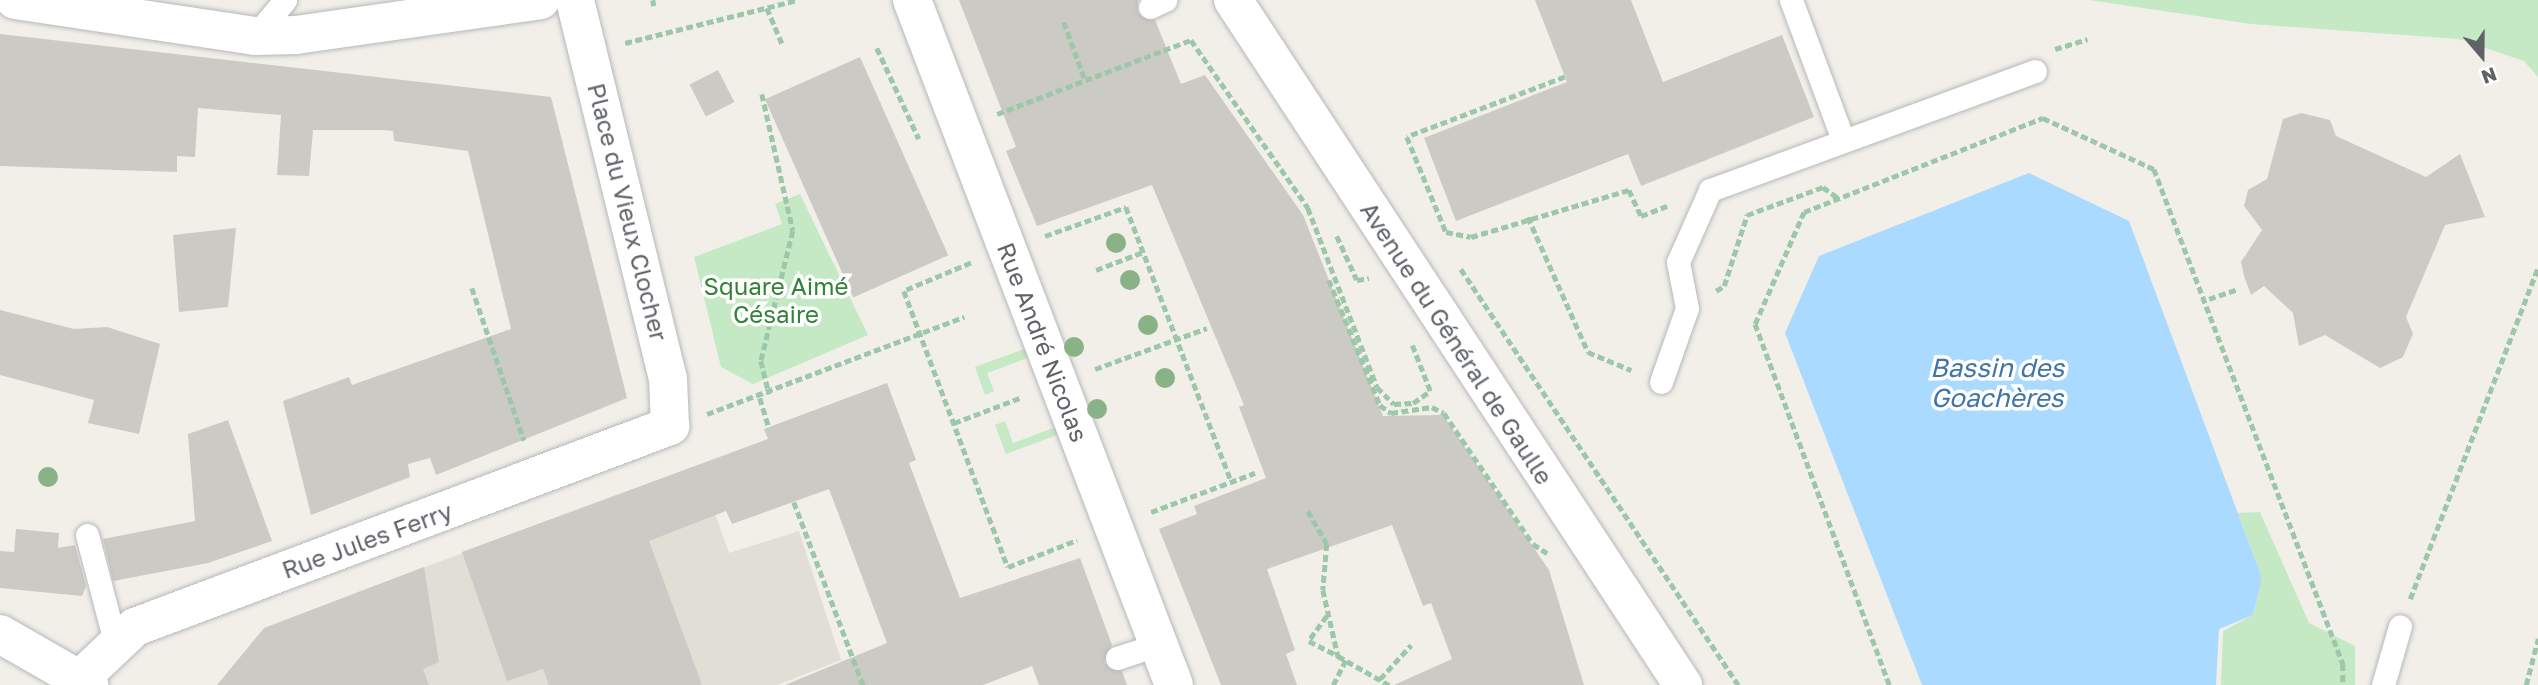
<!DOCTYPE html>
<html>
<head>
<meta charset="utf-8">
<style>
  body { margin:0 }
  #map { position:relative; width:2538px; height:685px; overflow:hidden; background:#f1efe8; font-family:"Golos Text",sans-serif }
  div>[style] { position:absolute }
  .education>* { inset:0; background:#e1ded6 }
  .green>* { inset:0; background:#c5e8c5 }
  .water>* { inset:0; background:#aadaff }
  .building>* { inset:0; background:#cccac5; transform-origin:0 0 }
  .path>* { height:4.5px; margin-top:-2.25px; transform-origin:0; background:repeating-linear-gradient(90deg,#9cc7a9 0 7px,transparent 0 10.5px) }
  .roads { filter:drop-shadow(0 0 2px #b5b8bc) drop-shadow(0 0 2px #b5b8bc) }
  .service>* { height:23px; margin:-11.5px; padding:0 11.5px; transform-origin:11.5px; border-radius:11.5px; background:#fff }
  .minor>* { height:38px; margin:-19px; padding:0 19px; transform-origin:19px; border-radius:19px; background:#fff }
  .secondary>* { height:38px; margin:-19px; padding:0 19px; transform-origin:19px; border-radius:19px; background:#fff }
  .trees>* { width:20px; height:20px; margin:-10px; border-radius:50%; background:#89b387 }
  span { translate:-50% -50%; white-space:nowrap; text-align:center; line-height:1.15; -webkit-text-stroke:7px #fff; paint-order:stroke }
  .street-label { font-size:24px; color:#5f6368 }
  .park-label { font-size:24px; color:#348238 }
  .water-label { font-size:26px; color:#4174aa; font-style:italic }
  .north { position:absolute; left:2447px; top:21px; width:70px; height:70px; -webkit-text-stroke:5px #fff; paint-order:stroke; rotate:160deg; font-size:19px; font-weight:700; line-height:28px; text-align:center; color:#5f6368 }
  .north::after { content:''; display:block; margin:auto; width:24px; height:32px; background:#5f6368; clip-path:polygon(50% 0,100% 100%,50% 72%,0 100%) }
</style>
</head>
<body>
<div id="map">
  <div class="education">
    <div style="clip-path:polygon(698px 465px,729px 553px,799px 531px,841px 660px,777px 685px,374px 685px,345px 597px)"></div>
  </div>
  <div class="green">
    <div style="clip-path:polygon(2089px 0,2538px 0,2538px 77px,2524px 61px,2459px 39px,2251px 24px)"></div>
    <div style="clip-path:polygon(800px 194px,868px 335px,753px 384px,721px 367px,694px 257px,782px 224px,775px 204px)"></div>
    <div style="clip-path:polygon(1041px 343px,1035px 355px,987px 373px,994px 391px,985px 395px,975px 367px)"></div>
    <div style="clip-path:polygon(1005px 421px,1013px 443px,1061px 425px,1073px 429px,1006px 454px,995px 425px)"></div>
    <div style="clip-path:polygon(2260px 512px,2309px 623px,2355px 646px,2355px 685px,2221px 685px,2223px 631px,2253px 615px,2262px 578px,2238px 513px)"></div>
  </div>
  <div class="water">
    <div style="clip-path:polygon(2029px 173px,2129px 221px,2262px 578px,2253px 615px,2219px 629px,2216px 685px,1922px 685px,1785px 333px,1819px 256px)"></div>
  </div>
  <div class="building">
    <div style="clip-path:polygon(959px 0,1138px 0,1138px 13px,1155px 20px,1181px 84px,1205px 75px,1303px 215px,1383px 416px,1443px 415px,1549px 570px,1584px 685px,1394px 685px,1452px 659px,1431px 603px,1423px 606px,1392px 525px,1267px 569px,1295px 650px,1286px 654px,1297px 685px,1221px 685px,1159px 529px,1197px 514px,1194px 506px,1266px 478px,1239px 407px,1244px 405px,1152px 185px,1037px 226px,1006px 151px,1016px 147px)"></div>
    <div style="clip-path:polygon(1535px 0,1631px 0,1663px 82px,1782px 35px,1814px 117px,1641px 186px,1628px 154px,1456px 221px,1424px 138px,1567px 82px)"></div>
    <div style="clip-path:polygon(0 34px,551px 97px,627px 398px,436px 475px,430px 458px,408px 464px,410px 477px,311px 515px,283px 401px,349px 377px,352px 385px,511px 329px,468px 151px,394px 141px,393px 131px,382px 130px,313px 130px,309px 176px,277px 175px,281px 115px,198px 108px,195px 157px,177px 156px,177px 172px,0 166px)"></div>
    <div style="left:860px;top:57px;width:217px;height:104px;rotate:66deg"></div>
    <div style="left:718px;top:70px;width:36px;height:32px;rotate:63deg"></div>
    <div style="clip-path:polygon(2301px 113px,2330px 120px,2336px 136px,2426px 177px,2460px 154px,2485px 217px,2445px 225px,2406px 317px,2413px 334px,2403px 357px,2380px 368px,2325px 335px,2299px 346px,2293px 313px,2264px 286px,2251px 295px,2244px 276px,2241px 262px,2262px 230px,2244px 206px,2248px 190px,2267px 179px,2283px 119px)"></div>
    <div style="clip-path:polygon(236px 228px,228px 307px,179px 312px,173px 235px)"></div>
    <div style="clip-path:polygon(0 310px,74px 329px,107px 327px,160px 344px,139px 434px,88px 423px,94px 400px,0 375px)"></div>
    <div style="clip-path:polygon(887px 383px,916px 460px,909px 463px,960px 598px,1080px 558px,1112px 645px,1104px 663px,1122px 671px,1127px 685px,1039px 685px,1032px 666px,983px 685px,785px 685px,887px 643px,829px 489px,732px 524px,726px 511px,649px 541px,702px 685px,549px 685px,543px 669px,507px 681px,462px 552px,768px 439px,764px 429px)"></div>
    <div style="clip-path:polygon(228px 420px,272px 541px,208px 563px,113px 581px,103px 539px,195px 521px,188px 434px)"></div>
    <div style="clip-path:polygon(16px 529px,59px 533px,58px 548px,75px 545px,86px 586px,82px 596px,0 588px,0 551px,14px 552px)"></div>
    <div style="clip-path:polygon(424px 567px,439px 662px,423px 669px,429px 685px,217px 685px,264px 628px)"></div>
  </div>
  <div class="path">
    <div style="left:653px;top:0;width:6px;rotate:81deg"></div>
    <div style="left:767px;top:8px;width:39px;rotate:67deg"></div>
    <div style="left:1064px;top:22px;width:62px;rotate:70.1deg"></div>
    <div style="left:625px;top:43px;width:178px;rotate:-14deg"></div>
    <div style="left:877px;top:48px;width:100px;rotate:65.2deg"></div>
    <div style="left:2055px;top:49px;width:34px;rotate:-17deg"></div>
    <div style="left:1565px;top:77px;width:169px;rotate:159.2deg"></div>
    <div style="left:1407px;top:137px;width:103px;rotate:67.7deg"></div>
    <div style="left:1446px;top:232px;width:25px;rotate:11deg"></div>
    <div style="left:1471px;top:237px;width:165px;rotate:-16.6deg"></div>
    <div style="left:1629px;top:190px;width:29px;rotate:65deg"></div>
    <div style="left:1641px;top:216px;width:28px;rotate:-21deg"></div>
    <div style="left:762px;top:94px;width:140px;rotate:77.2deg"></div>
    <div style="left:793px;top:231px;width:134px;rotate:103.8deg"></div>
    <div style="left:761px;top:361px;width:34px;rotate:76deg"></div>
    <div style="left:997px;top:114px;width:208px;rotate:-20.9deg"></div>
    <div style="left:1191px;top:40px;width:205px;rotate:55.1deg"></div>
    <div style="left:1308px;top:208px;width:192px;rotate:68.9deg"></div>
    <div style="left:1377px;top:387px;width:24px;rotate:45deg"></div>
    <div style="left:1394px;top:404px;width:19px;rotate:-3deg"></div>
    <div style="left:1413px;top:403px;width:21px;rotate:-35deg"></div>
    <div style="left:1430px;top:391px;width:49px;rotate:-111.4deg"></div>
    <div style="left:1528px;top:217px;width:148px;rotate:66deg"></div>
    <div style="left:1588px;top:352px;width:47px;rotate:22.7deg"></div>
    <div style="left:1045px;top:236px;width:86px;rotate:-19.7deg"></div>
    <div style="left:1126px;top:207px;width:292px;rotate:69deg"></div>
    <div style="left:1337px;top:236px;width:48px;rotate:65.6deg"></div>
    <div style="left:1357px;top:280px;width:12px;rotate:-9deg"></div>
    <div style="left:971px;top:263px;width:73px;rotate:157.3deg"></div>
    <div style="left:904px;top:291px;width:295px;rotate:69.4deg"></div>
    <div style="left:1008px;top:567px;width:74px;rotate:-21.4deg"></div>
    <div style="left:1461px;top:269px;width:500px;rotate:56.3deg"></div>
    <div style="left:1096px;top:270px;width:50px;rotate:-21deg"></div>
    <div style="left:1329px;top:280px;width:135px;rotate:67.8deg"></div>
    <div style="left:1380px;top:405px;width:14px;rotate:36deg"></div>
    <div style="left:1391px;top:413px;width:41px;rotate:-8.3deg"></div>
    <div style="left:1432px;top:407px;width:13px;rotate:27deg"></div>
    <div style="left:1444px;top:413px;width:158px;rotate:55.8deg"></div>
    <div style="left:1533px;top:544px;width:17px;rotate:33deg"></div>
    <div style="left:472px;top:288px;width:161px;rotate:71.1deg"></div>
    <div style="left:1716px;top:291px;width:9px;rotate:-32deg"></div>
    <div style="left:1724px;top:286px;width:75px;rotate:-72.1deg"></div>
    <div style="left:1747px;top:215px;width:81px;rotate:-20.2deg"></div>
    <div style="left:1823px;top:187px;width:19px;rotate:36deg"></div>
    <div style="left:2209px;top:299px;width:31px;rotate:-19deg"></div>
    <div style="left:1095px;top:369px;width:119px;rotate:-20.1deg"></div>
    <div style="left:760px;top:398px;width:30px;rotate:73deg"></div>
    <div style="left:707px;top:414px;width:275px;rotate:-20.7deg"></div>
    <div style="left:954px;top:423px;width:73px;rotate:-20.9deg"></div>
    <div style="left:794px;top:502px;width:196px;rotate:69.3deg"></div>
    <div style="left:1308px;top:511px;width:38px;rotate:60deg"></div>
    <div style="left:1327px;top:544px;width:46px;rotate:95deg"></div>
    <div style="left:1323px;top:590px;width:68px;rotate:77.2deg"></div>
    <div style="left:1338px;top:656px;width:59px;rotate:29.6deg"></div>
    <div style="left:1151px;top:512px;width:111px;rotate:-20.6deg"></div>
    <div style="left:2410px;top:599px;width:356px;rotate:-68.9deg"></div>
    <div style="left:1327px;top:616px;width:31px;rotate:126deg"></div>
    <div style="left:1309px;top:641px;width:33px;rotate:27deg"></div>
    <div style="left:1380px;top:679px;width:46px;rotate:-47.6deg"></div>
    <div style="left:1333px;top:685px;width:28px;rotate:-63deg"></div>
    <div style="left:1889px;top:685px;width:385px;rotate:-110.4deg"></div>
    <div style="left:1755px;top:324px;width:122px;rotate:-66.4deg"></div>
    <div style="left:1804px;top:212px;width:257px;rotate:-21.5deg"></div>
    <div style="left:2043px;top:118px;width:122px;rotate:24.7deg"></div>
    <div style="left:2154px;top:169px;width:530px;rotate:69.1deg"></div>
    <div style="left:2343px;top:664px;width:21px;rotate:90deg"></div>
    <div style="left:2526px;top:685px;width:48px;rotate:-75.4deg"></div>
  </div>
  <div class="roads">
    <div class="service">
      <div style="left:1791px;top:0;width:149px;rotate:69.6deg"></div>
      <div style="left:1150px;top:7px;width:17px;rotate:-25deg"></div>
      <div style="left:255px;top:36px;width:47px;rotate:-50.2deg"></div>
      <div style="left:1661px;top:382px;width:78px;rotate:-70.6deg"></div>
      <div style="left:1687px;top:308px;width:47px;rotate:-101.1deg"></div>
      <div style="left:1678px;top:262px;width:79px;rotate:-66deg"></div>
      <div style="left:1710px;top:190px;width:346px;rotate:-20.1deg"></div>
      <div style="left:87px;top:535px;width:111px;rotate:75.3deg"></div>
      <div style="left:1117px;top:658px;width:44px;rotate:-18.4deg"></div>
      <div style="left:2383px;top:685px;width:61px;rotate:-73.9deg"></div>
    </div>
    <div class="minor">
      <div style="left:15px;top:0;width:243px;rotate:8.5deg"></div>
      <div style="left:255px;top:36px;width:41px;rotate:-1.4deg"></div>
      <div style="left:296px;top:35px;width:247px;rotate:-8.1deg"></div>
      <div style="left:912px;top:0;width:733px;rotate:69.07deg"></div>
      <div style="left:0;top:634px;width:103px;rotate:29.8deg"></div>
      <div style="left:80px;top:679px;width:76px;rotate:-43.4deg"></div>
      <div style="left:135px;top:627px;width:572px;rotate:-20.59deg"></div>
      <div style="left:670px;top:426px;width:47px;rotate:-92.4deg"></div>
      <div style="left:668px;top:379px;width:390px;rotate:-103.8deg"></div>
    </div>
    <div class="secondary">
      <div style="left:1233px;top:0;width:820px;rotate:56.7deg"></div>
    </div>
  </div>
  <div class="trees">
    <div style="left:1116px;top:243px"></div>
    <div style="left:1130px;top:280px"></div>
    <div style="left:1148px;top:325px"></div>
    <div style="left:1074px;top:347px"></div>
    <div style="left:1165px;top:378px"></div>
    <div style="left:1097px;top:409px"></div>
    <div style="left:48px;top:477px"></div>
  </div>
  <div class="street-label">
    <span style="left:628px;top:212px;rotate:76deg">Place du Vieux Clocher</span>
    <span style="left:1043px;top:342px;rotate:69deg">Rue André Nicolas</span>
    <span style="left:1457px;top:343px;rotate:57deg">Avenue du Général de Gaulle</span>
    <span style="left:367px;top:540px;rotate:-20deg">Rue Jules Ferry</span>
  </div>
  <div class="park-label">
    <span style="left:776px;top:300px">Square Aimé<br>Césaire</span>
  </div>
  <div class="water-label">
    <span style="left:1997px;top:383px">Bassin des<br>Goachères</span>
  </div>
  <div class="north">N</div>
</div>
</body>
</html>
